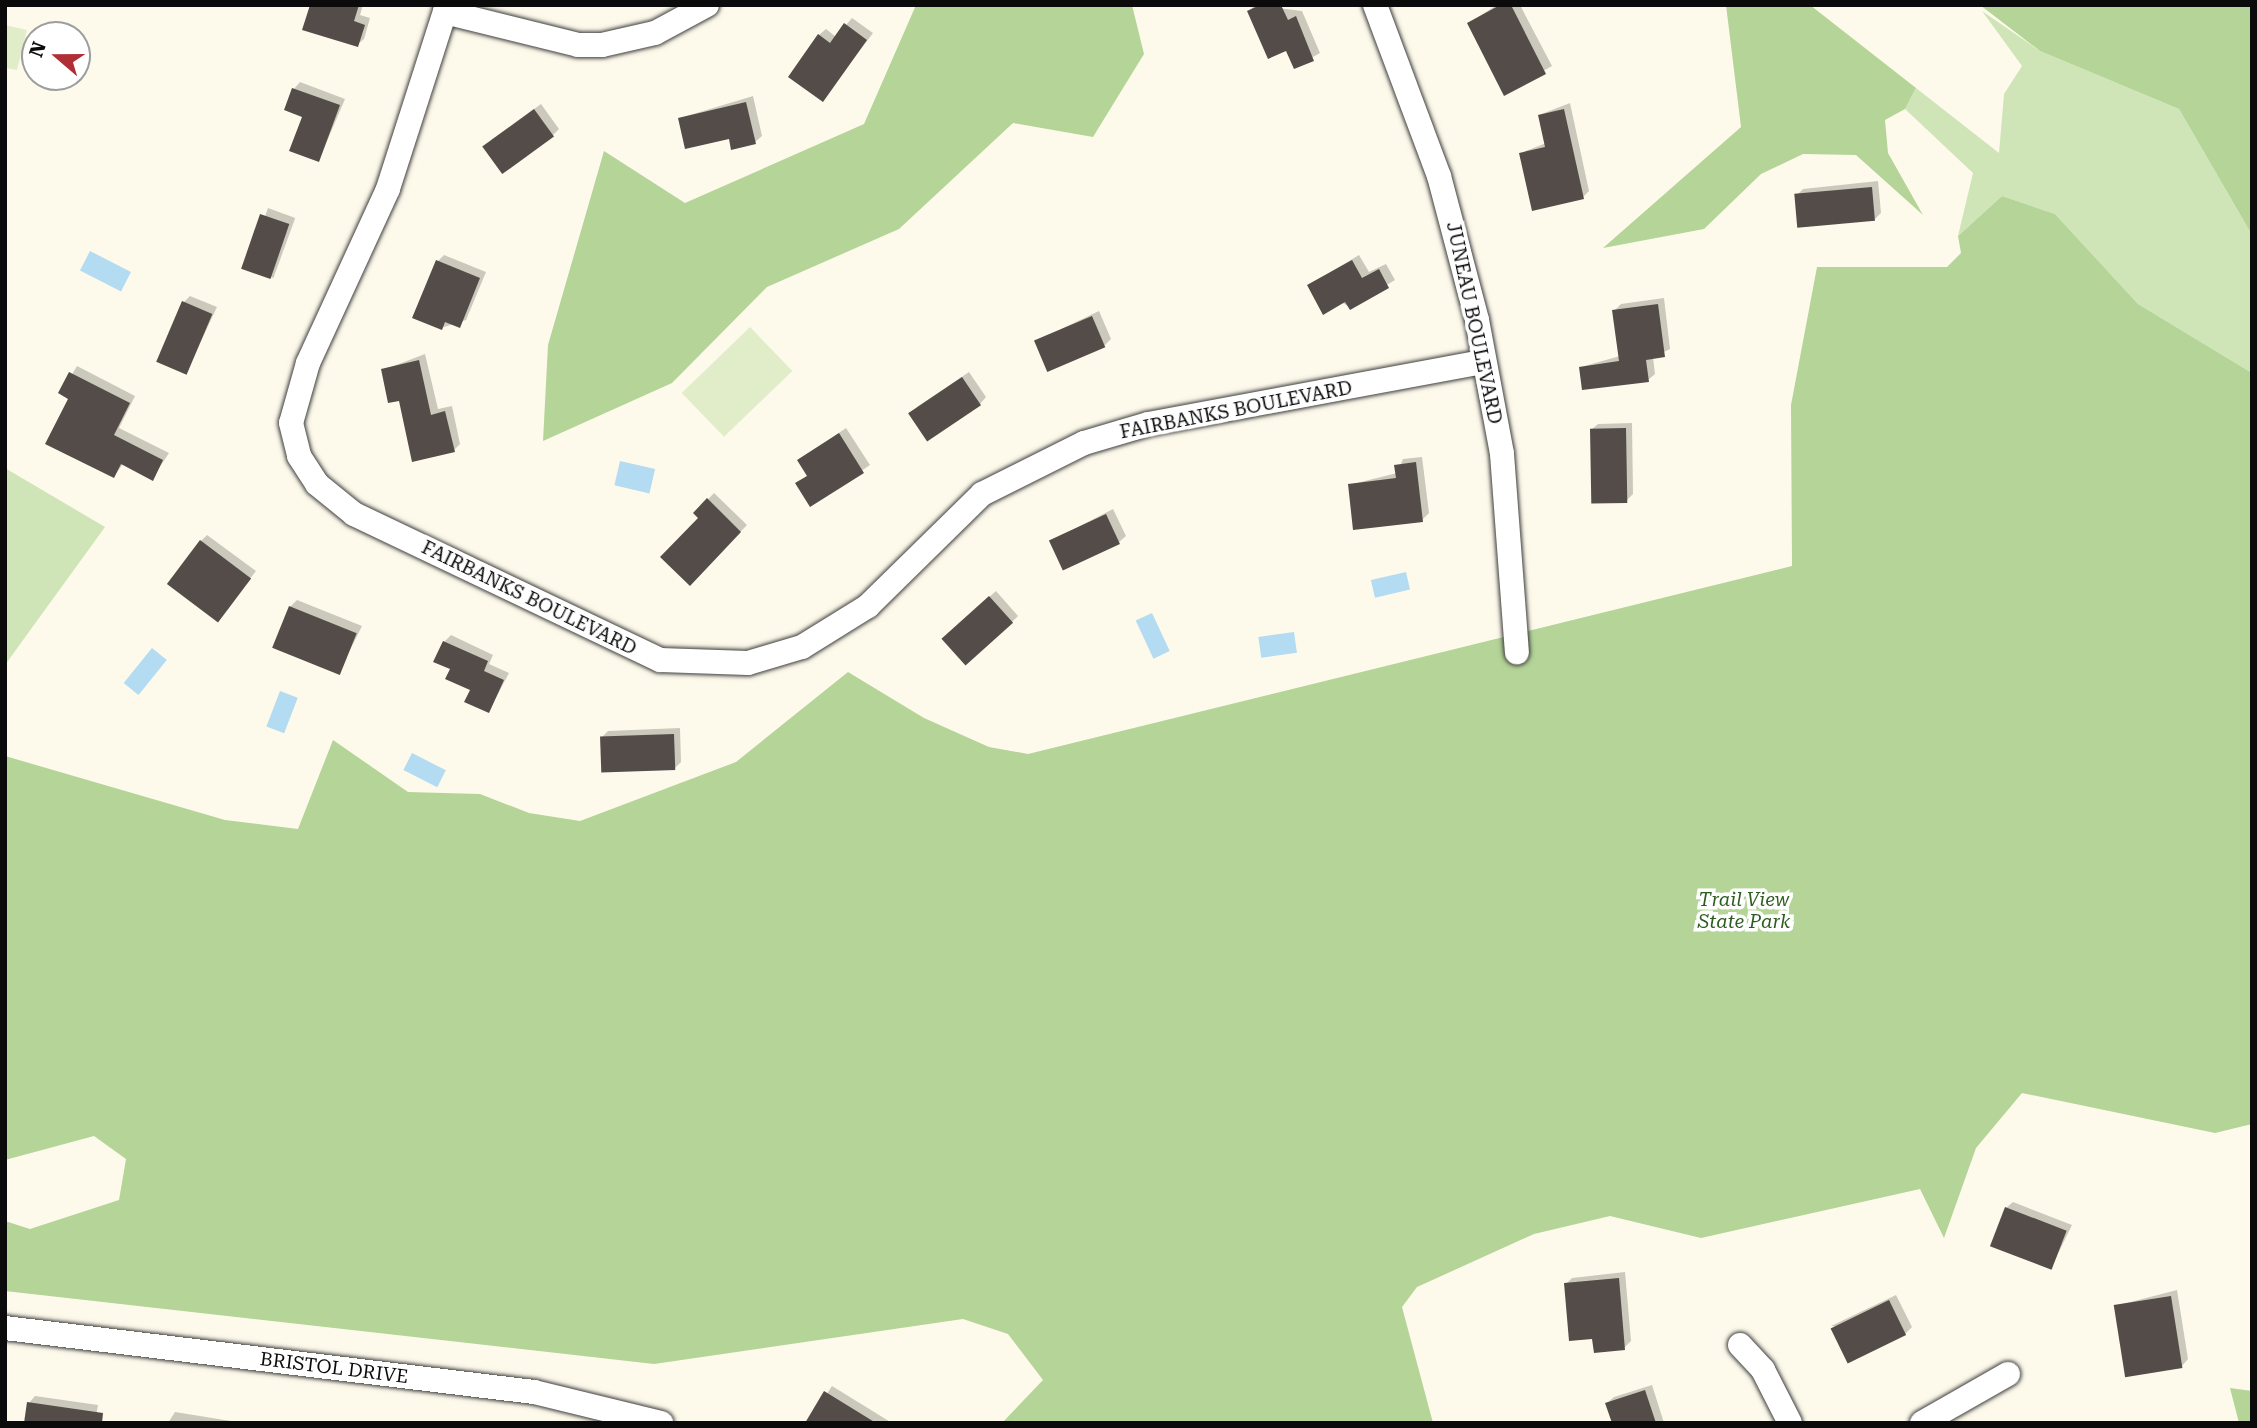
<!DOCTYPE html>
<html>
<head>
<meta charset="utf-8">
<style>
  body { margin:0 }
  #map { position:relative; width:2257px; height:1428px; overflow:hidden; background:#fefaeb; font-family:"Roboto Serif",serif }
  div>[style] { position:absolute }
  .green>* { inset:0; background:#cfe5b8 }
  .forest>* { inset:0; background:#b4d498 }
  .pitch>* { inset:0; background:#e1edc9; transform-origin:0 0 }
  .water>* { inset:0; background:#b3dbf1; transform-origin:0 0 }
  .shadow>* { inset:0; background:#0003; transform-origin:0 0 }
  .building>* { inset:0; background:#534c48; transform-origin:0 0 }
  .roads { filter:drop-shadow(0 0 2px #3e3e3e) drop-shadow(0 0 2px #3e3e3e) }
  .street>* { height:24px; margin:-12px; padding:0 12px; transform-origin:12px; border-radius:12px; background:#fff }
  span { translate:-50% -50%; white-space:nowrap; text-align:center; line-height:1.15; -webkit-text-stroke:7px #fff; paint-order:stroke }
  .street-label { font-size:19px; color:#0b0b0b }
  .park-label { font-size:19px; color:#2e5d21; font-style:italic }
  .frame { position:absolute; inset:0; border:7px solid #0b0b0b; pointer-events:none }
  .north { position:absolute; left:21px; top:21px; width:70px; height:70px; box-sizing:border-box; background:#fff; border:2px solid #9d9d9d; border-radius:50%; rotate:290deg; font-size:19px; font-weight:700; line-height:28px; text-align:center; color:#0b0b0b }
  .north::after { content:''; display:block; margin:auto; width:24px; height:32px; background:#b02e36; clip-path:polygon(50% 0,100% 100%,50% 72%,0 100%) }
</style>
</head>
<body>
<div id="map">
  <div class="green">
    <div style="clip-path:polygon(1982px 11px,2040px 51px,2179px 109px,2252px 235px,2252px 373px,2138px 304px,2055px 214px,2002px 196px,1958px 236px,1973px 173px,1905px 109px,1916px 88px,1999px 153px,2004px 94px,2022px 66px)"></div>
    <div style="clip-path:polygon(5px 468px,105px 527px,5px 665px)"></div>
  </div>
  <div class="forest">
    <div style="clip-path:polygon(916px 5px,1132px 5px,1144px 54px,1093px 137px,1013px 123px,899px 229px,767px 287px,672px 383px,543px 441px,548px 345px,604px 151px,685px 203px,864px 124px)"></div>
    <div style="clip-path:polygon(1726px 5px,1810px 5px,1916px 88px,1905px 109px,1885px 120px,1888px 153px,1923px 215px,1856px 155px,1803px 154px,1761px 174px,1704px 229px,1603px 248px,1741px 127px)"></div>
    <div style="clip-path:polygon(1980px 5px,2252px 5px,2252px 235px,2179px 109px,2040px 51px)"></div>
    <div style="clip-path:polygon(2002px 196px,2055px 214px,2138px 304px,2252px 373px,2252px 1124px,2215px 1133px,2022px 1093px,1976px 1148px,1944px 1238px,1920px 1189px,1701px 1238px,1610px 1216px,1534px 1234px,1417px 1287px,1402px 1307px,1433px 1423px,1002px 1423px,1043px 1380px,1008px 1334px,963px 1319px,654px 1364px,5px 1291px,5px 1221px,30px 1229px,119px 1200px,126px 1159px,94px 1136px,5px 1160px,5px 756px,225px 820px,298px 829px,333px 740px,408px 792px,480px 794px,529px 813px,580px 821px,736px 762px,848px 672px,924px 718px,989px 747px,1028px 754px,1792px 566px,1791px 405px,1817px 267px,1947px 267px,1961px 253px,1958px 236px)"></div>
    <div style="clip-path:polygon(2230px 1388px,2252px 1391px,2252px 1423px,2239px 1423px)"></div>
  </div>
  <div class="pitch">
    <div style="clip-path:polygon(5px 25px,27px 30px,17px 70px,5px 68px)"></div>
    <div style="left:750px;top:327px;width:61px;height:95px;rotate:46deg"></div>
  </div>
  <div class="water">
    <div style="left:90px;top:251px;width:46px;height:22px;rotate:27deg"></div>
    <div style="left:620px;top:461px;width:36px;height:25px;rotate:13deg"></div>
    <div style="left:1406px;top:572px;width:18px;height:36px;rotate:77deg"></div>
    <div style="left:1152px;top:613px;width:42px;height:18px;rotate:65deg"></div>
    <div style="left:1294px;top:632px;width:21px;height:36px;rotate:82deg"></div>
    <div style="left:152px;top:648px;width:19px;height:45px;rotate:39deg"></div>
    <div style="left:280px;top:691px;width:19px;height:38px;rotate:21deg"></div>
    <div style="left:412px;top:753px;width:38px;height:19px;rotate:27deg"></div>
  </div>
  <div class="shadow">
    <div style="clip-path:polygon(312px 5px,363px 5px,360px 15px,370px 18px,364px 39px,357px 45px)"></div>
    <div style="clip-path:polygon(1255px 5px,1302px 11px,1320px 53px,1295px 67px,1287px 49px,1249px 11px)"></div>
    <div style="clip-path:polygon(1497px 5px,1520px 5px,1552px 66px,1505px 93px,1469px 23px)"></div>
    <div style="clip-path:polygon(852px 18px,873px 33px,823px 100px,819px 35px,826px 29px,836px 37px)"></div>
    <div style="clip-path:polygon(300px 82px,345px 99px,319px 160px,294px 89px)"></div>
    <div style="clip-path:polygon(753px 96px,762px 136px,755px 142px,680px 118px)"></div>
    <div style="clip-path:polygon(1570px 103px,1589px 191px,1583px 197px,1521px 153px,1546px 143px,1539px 115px)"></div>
    <div style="clip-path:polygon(541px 104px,559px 129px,553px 135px,491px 140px)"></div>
    <div style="clip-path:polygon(1878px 181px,1881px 213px,1875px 219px,1796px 196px,1803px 189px)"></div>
    <div style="left:268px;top:208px;width:29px;height:64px;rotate:20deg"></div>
    <div style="clip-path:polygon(444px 255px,486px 272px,466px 320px,441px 328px,438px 261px)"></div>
    <div style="clip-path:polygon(1359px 255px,1369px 272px,1386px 264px,1395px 280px,1350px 307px,1309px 285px)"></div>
    <div style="clip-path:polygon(190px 296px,217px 307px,186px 373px,184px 302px)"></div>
    <div style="clip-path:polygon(1664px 298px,1670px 349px,1653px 357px,1655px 374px,1648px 380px,1581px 367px,1620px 356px,1614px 311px,1621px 304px)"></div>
    <div style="clip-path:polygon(1099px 311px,1111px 339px,1104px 346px,1036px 341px)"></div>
    <div style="clip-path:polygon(425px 354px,438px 409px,452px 406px,460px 444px,454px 450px,400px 399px,383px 370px)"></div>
    <div style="clip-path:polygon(77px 366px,135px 396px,119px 428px,169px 453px,152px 479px,123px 464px,114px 476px,71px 398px,61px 393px)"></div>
    <div style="clip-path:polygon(969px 372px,986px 397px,980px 404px,917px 407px)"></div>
    <div style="clip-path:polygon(1632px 423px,1633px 494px,1626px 501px,1591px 430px,1598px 424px)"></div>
    <div style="clip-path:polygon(846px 428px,870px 465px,811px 505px,797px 484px,808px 475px,799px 460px)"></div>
    <div style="clip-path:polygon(1422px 457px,1429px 513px,1422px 520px,1349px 485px,1397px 473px,1403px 459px)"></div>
    <div style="clip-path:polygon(714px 493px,747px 525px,690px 583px,701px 518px,695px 513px)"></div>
    <div style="clip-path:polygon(1113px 509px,1126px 536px,1119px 542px,1051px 541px)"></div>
    <div style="clip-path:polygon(207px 535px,256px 571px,218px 620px,201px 541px)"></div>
    <div style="clip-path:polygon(996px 591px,1018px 616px,1012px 622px,950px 632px)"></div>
    <div style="clip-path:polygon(297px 600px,362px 626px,339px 672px,290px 607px)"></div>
    <div style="clip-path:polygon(451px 635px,493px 655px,489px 664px,509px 673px,489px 711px,452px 668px,444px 642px)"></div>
    <div style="clip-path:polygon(680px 728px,681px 762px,674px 769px,601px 738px,608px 731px)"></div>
    <div style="clip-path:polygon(2013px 1202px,2072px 1225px,2051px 1268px,2006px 1208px)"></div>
    <div style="clip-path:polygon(1625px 1272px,1631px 1341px,1624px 1348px,1594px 1337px,1566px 1284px,1572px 1278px)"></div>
    <div style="clip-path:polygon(2177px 1290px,2188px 1359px,2182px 1366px,2115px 1306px)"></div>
    <div style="clip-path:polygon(1896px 1295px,1912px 1327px,1905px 1334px,1831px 1326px)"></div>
    <div style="clip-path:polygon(1652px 1385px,1664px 1423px,1614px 1423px,1607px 1403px,1614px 1397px)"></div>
    <div style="clip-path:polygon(832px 1386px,892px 1423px,808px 1423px)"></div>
    <div style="clip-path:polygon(35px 1396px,98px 1405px,95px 1423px,29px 1403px)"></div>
    <div style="clip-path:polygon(175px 1412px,237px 1422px,237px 1423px,168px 1423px)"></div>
  </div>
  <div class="building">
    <div style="clip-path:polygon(310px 5px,359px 5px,354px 21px,365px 25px,358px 47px,302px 30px)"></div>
    <div style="clip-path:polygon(1260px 5px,1281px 5px,1288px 20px,1296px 16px,1314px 61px,1294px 69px,1286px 51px,1268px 59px,1247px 11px)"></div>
    <div style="clip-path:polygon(1500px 5px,1511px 5px,1546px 74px,1504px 96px,1467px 23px)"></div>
    <div style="clip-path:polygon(844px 23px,867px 40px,823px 102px,788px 77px,818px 34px,830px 43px)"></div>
    <div style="clip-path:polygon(292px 88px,340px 105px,319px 162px,289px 151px,302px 117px,284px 110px)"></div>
    <div style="clip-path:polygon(746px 102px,756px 144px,731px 150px,729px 139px,685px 149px,678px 118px)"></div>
    <div style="left:534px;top:109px;width:34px;height:64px;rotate:54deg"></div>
    <div style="clip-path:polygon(1564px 109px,1584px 199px,1532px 211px,1519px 153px,1545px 147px,1538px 115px)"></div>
    <div style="left:1872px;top:187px;width:34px;height:78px;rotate:85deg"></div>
    <div style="left:260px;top:214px;width:31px;height:58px;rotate:19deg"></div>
    <div style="clip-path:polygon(436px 260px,480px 278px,460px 328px,445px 322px,442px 330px,412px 318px)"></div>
    <div style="clip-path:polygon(1352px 260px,1362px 278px,1379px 269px,1389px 288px,1350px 310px,1345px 302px,1323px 315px,1307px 285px)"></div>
    <div style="left:182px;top:301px;width:33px;height:66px;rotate:23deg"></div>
    <div style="clip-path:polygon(1658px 304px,1665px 357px,1646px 360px,1649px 382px,1582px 390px,1579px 367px,1619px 361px,1612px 310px)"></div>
    <div style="left:1092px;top:316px;width:34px;height:63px;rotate:67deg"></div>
    <div style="clip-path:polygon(419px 360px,431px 415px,445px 411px,455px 452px,412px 462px,399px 401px,388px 403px,381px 369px)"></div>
    <div style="clip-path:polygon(69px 372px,130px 403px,114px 435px,163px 460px,153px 481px,121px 464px,114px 478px,45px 444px,68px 399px,58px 393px)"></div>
    <div style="left:962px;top:377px;width:34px;height:65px;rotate:56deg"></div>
    <div style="left:1626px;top:428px;width:75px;height:36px;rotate:89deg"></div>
    <div style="clip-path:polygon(839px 433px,864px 473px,810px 507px,795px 483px,807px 476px,797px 460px)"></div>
    <div style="clip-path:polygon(1416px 462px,1423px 522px,1353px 530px,1348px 484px,1396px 478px,1394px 465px)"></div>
    <div style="clip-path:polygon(707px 498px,741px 532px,690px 586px,660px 557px,698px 518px,693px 513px)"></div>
    <div style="left:1106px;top:514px;width:33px;height:63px;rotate:65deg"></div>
    <div style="left:200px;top:540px;width:64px;height:55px;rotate:37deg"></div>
    <div style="left:989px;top:596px;width:36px;height:64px;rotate:48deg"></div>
    <div style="left:289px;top:606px;width:73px;height:45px;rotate:22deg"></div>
    <div style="clip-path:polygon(443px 641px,488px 661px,484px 671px,504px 680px,489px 713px,464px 702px,470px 690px,445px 679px,450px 669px,433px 662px)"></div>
    <div style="left:674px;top:734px;width:36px;height:74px;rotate:88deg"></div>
    <div style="left:2005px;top:1207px;width:66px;height:42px;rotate:21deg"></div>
    <div style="clip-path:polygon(1619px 1278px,1625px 1350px,1594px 1353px,1592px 1339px,1569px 1341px,1564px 1283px)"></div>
    <div style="left:2171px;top:1296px;width:73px;height:58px;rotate:81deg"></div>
    <div style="left:1889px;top:1300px;width:39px;height:65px;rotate:64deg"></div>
    <div style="clip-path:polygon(1645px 1390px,1656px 1423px,1612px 1423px,1605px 1403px)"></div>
    <div style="clip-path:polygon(824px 1391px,876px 1423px,805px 1423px)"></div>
    <div style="clip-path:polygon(27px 1402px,103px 1413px,102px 1423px,24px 1423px)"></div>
  </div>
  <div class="roads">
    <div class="street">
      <div style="left:447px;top:5px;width:193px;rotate:107.8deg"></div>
      <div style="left:388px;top:189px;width:192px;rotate:114.7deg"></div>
      <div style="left:308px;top:363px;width:62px;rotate:105.8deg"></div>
      <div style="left:291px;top:423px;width:34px;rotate:76deg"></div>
      <div style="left:299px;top:456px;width:33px;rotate:57deg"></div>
      <div style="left:317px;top:484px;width:48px;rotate:39deg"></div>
      <div style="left:354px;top:514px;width:339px;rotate:25.5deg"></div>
      <div style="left:660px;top:660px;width:88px;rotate:2deg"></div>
      <div style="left:748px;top:663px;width:56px;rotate:-16.5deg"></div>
      <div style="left:802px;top:647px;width:78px;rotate:-31.8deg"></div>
      <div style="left:868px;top:606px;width:160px;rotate:-44.5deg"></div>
      <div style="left:982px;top:494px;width:114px;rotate:-26.6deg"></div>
      <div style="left:1084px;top:443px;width:67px;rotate:-16.5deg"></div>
      <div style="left:1148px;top:424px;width:341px;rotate:-10.5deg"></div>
      <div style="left:1375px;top:5px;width:183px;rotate:69.5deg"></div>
      <div style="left:1439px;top:176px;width:149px;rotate:75.2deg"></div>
      <div style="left:1477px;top:320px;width:136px;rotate:79.4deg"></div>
      <div style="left:1502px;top:454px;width:199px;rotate:85.7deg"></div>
      <div style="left:445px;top:12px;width:137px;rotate:13.9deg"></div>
      <div style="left:578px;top:45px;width:24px"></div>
      <div style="left:602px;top:45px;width:54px;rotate:-12.8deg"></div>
      <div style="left:655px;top:33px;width:59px;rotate:-28.3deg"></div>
      <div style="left:5px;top:1328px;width:533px;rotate:6.9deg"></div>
      <div style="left:534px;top:1392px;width:131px;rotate:13.7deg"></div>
      <div style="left:1740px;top:1345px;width:34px;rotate:47deg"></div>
      <div style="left:1763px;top:1370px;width:59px;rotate:63deg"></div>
      <div style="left:1922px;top:1423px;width:99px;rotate:-29.7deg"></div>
    </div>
  </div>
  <div class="street-label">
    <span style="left:1474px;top:323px;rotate:78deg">JUNEAU BOULEVARD</span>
    <span style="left:1236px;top:410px;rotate:-11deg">FAIRBANKS BOULEVARD</span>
    <span style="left:529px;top:598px;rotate:26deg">FAIRBANKS BOULEVARD</span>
    <span style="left:334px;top:1368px;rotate:7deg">BRISTOL DRIVE</span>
  </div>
  <div class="park-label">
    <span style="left:1744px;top:911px">Trail View<br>State Park</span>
  </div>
  <div class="frame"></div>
  <div class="north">N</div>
</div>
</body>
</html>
